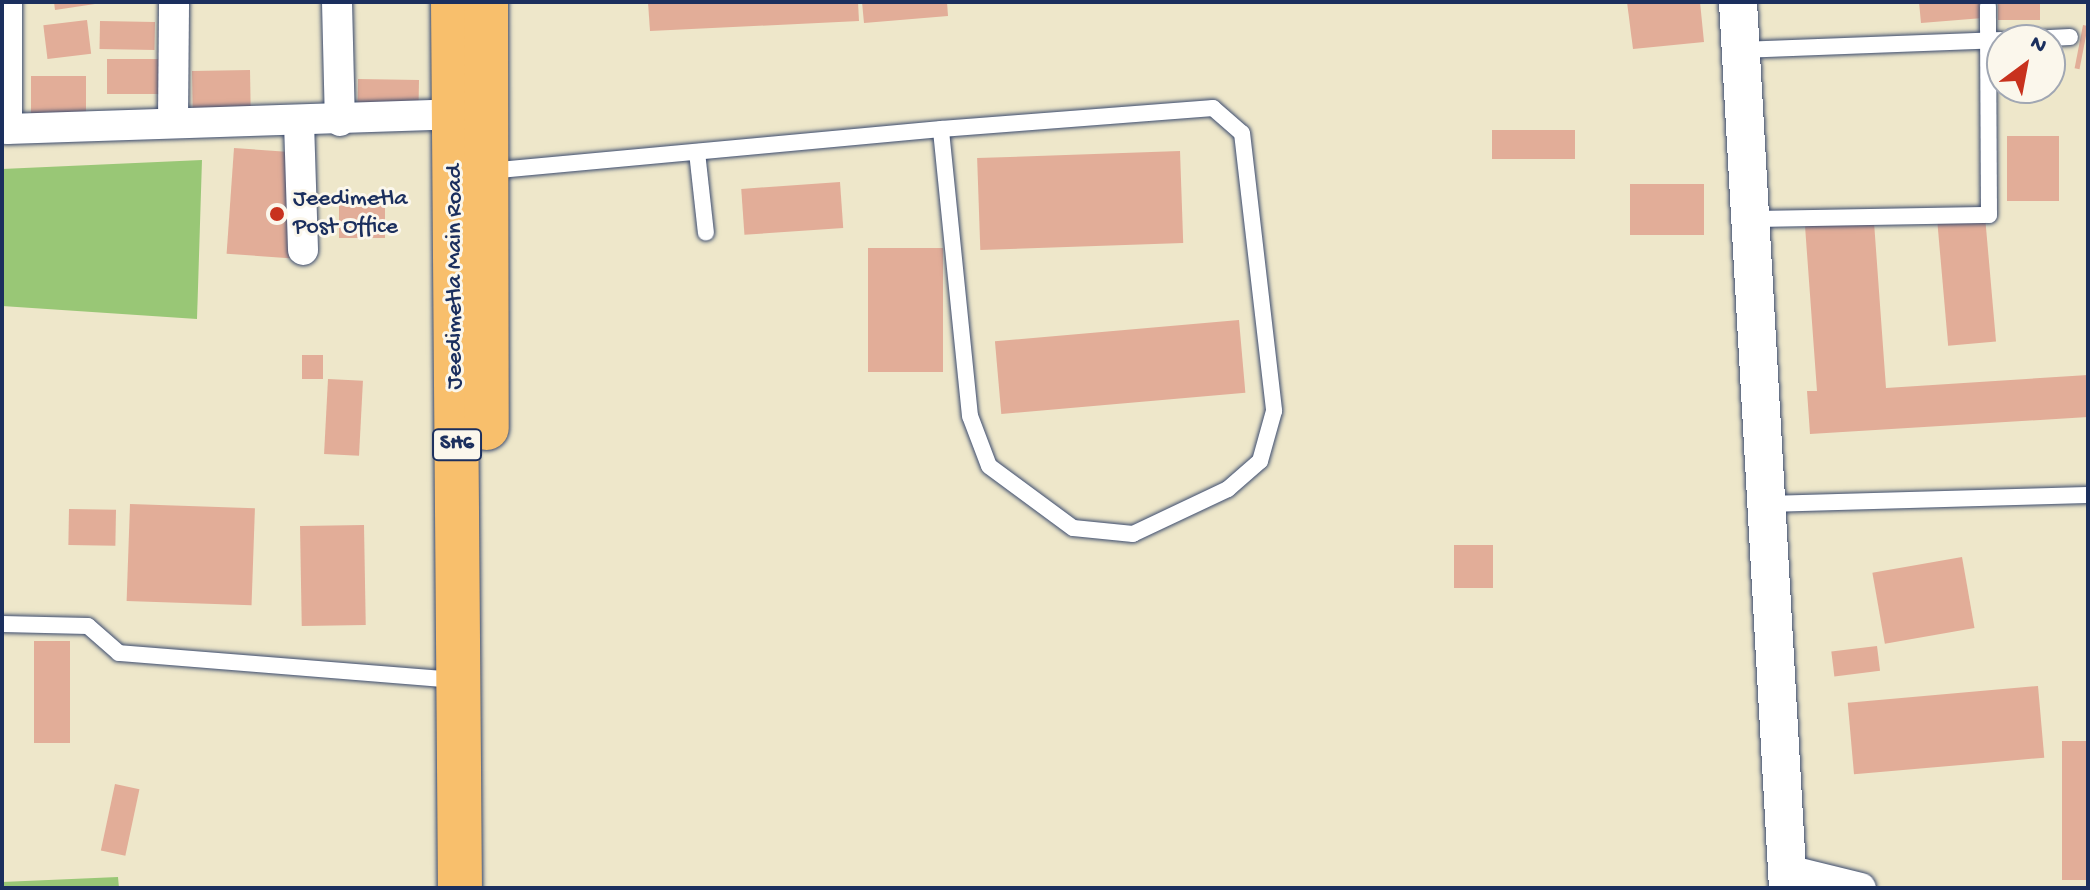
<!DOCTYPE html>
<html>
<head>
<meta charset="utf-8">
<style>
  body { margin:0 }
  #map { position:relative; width:2090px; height:890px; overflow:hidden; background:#eee7ca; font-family:"Gochi Hand",sans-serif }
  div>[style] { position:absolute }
  .green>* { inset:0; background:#99c776 }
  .building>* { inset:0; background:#e2ad98; transform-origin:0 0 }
  .roads { filter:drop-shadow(0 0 2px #3b4b6e) drop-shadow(0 0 2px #3b4b6e) }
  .service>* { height:16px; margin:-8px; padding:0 8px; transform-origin:8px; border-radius:8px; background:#fff }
  .minor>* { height:30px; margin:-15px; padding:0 15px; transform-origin:15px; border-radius:15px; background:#fff }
  .tertiary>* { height:38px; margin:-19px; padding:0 19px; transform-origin:19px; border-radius:19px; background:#fff }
  .primary>* { height:44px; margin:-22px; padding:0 22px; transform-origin:22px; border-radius:22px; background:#f8bf6c }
  .dots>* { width:22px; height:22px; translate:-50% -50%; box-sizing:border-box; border:4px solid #fbf7ec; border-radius:50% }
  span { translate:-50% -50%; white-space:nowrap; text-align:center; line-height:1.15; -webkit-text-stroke:6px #fbf7ec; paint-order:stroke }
  .shield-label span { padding:2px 6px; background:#fbf7ec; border:2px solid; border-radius:6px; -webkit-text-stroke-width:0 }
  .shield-label { font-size:22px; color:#1b2f5e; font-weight:700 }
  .poi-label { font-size:24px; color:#1b2f5e }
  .left { translate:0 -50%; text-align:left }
  .street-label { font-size:24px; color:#1b2f5e }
  .frame { position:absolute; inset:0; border:4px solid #1b2f5e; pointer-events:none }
  .north { position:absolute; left:1986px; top:24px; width:80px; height:80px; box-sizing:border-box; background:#fbf7ec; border:2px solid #a1a7b3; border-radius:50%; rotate:32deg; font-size:22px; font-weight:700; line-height:32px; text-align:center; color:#1b2f5e }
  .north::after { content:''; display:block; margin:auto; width:28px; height:36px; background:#c8321e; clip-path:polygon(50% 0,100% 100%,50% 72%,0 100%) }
</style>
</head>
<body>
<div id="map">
  <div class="green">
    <div style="clip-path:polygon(202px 160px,197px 319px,2px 306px,2px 169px)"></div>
    <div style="clip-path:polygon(118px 877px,119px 888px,2px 888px,2px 882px)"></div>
  </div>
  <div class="building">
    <div style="clip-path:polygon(54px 2px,95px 2px,95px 4px,55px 10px)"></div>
    <div style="clip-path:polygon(648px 2px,858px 2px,859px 21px,650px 31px)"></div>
    <div style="clip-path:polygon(862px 2px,947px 2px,948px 16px,864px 23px)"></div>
    <div style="clip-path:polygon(1627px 2px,1700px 2px,1704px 42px,1633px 49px)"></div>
    <div style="clip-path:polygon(1919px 2px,1982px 2px,1983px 18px,1921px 23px)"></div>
    <div style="left:1998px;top:2px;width:42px;height:18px"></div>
    <div style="left:87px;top:20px;width:34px;height:44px;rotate:83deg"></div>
    <div style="left:100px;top:21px;width:55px;height:28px;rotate:1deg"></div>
    <div style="left:2083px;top:25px;width:5px;height:44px;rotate:11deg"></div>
    <div style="left:160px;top:59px;width:35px;height:53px;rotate:90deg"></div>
    <div style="left:250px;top:70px;width:39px;height:58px;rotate:89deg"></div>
    <div style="left:31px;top:76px;width:55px;height:38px"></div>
    <div style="left:358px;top:79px;width:61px;height:30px;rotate:1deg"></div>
    <div style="left:1575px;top:130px;width:29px;height:83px;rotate:90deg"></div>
    <div style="left:2007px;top:136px;width:52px;height:65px"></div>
    <div style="left:234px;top:148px;width:63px;height:106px;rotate:4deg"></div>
    <div style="left:1180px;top:151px;width:92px;height:203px;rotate:88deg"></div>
    <div style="left:840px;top:182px;width:46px;height:99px;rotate:86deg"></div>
    <div style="left:1630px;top:184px;width:74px;height:51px"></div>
    <div style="left:339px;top:195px;width:46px;height:43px"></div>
    <div style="left:1985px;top:216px;width:126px;height:48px;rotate:85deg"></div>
    <div style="clip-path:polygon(1874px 222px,1886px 388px,2088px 375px,2088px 417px,1810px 434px,1807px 391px,1817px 391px,1805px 226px)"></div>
    <div style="left:868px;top:248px;width:75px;height:124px"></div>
    <div style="left:1239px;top:320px;width:73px;height:245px;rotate:85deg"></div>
    <div style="left:302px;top:355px;width:21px;height:24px"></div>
    <div style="left:328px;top:379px;width:35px;height:75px;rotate:3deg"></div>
    <div style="left:130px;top:504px;width:125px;height:97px;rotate:2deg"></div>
    <div style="left:69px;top:509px;width:47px;height:36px;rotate:1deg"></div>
    <div style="left:364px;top:525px;width:100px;height:64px;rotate:89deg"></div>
    <div style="left:1454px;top:545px;width:39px;height:43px"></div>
    <div style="left:1962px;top:557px;width:72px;height:91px;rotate:80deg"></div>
    <div style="left:34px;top:641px;width:36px;height:102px"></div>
    <div style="left:1877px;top:646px;width:25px;height:46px;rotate:83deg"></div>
    <div style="left:2038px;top:686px;width:72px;height:191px;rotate:85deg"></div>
    <div style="left:2062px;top:741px;width:26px;height:139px"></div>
    <div style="left:115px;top:784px;width:25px;height:68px;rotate:12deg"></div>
  </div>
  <div class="roads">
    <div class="service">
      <div style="left:2011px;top:40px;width:59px;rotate:-2.9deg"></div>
      <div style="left:1740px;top:50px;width:262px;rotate:-2.2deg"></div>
      <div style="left:697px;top:152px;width:81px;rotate:83.7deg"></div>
      <div style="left:488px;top:171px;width:455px;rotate:-5.3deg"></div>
      <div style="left:941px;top:129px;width:273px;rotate:-4.4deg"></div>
      <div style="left:1213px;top:108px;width:38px;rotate:41deg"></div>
      <div style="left:1242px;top:133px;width:280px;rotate:83.4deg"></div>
      <div style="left:1274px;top:411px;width:52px;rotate:105.6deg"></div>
      <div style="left:1260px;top:461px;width:43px;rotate:138.8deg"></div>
      <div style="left:1228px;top:489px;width:105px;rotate:154.7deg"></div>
      <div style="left:1133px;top:534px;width:60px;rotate:-174.3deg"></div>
      <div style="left:1073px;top:528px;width:104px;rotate:-143.6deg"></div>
      <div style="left:989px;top:466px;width:53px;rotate:-110.8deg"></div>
      <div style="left:970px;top:416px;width:288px;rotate:-95.8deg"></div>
      <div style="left:1750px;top:219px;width:239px;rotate:-1deg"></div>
      <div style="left:1989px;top:215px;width:209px;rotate:-90.3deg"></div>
      <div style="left:1766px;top:504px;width:322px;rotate:-1.6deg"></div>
      <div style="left:2px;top:624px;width:86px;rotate:1.3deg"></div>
      <div style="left:88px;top:626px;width:41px;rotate:41.1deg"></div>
      <div style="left:119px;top:653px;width:339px;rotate:4.6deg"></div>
    </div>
    <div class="minor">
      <div style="left:7px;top:2px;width:127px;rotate:90deg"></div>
      <div style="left:7px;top:129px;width:448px;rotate:-1.9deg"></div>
      <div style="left:337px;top:2px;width:119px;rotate:88.6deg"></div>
      <div style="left:173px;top:121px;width:119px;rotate:-89.5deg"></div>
      <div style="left:299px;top:122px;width:128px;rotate:88.2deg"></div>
      <div style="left:1787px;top:870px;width:76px;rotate:13.7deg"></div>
    </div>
    <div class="tertiary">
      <div style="left:1738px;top:2px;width:887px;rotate:86.77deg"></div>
    </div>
    <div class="primary">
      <div style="left:453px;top:2px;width:886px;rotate:89.55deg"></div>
      <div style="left:486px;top:2px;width:426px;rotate:89.9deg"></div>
    </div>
  </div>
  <div class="dots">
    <div style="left:277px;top:214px;background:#c8321e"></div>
  </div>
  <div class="shield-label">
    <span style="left:457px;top:445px">SH6</span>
  </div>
  <div class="poi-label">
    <span class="left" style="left:293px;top:214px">Jeedimetla<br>Post Office</span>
  </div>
  <div class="street-label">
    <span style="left:456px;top:277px;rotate:-90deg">Jeedimetla Main Road</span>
  </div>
  <div class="frame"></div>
  <div class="north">N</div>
</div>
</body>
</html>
